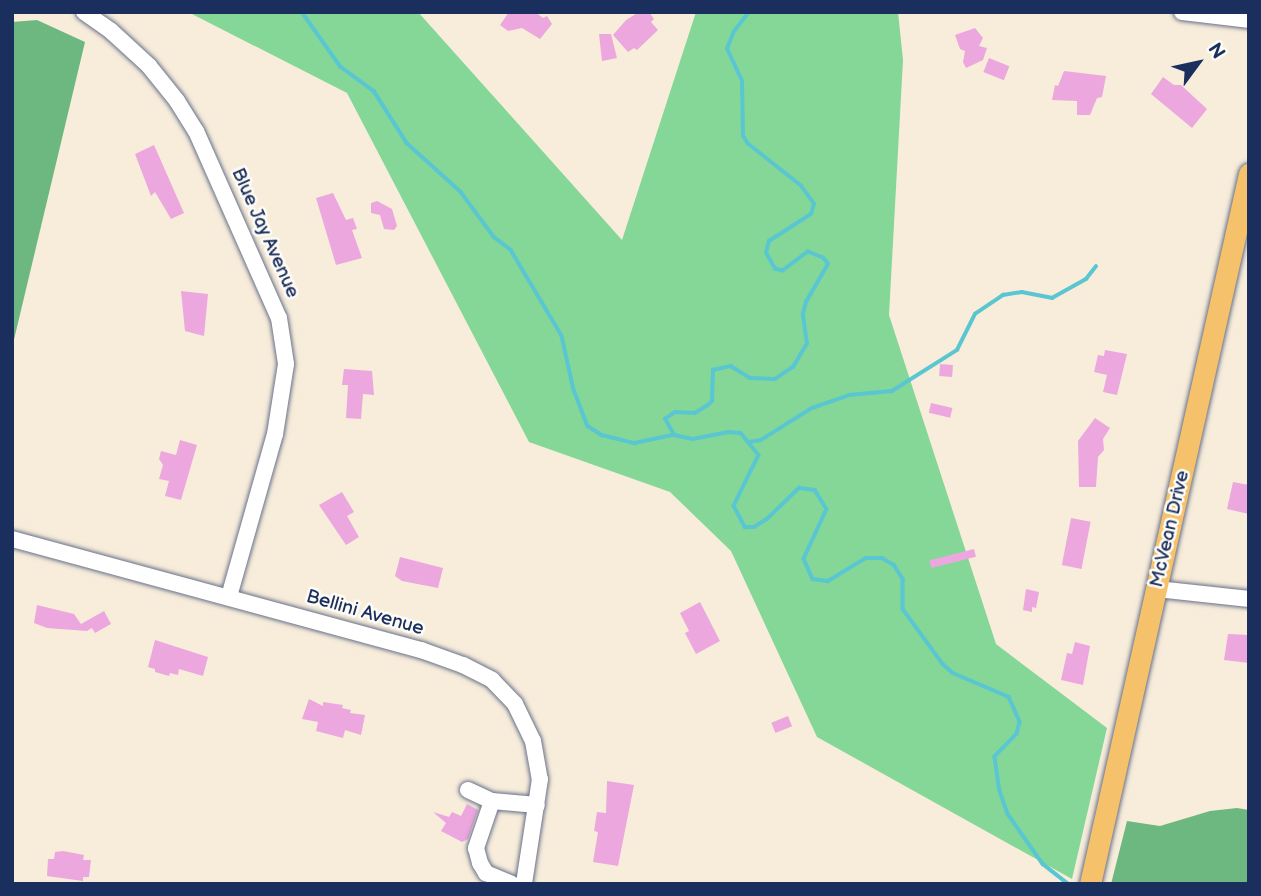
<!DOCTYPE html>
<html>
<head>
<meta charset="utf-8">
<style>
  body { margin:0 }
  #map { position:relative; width:1261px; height:896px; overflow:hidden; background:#f8eddb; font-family:"Balsamiq Sans",sans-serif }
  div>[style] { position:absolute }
  .green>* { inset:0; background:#85d798 }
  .forest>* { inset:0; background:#6cb880 }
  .stream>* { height:3.5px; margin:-1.75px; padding:0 1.75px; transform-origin:1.75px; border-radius:1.75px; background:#59c6d1 }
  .building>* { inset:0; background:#eba7de; transform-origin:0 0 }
  .roads { filter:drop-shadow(0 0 2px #68728a) drop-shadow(0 0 2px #68728a) }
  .minor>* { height:16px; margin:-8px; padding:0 8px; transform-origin:8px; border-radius:8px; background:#fff }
  .major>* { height:21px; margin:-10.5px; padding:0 10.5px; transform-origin:10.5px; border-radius:10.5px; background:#f5c16b }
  span { translate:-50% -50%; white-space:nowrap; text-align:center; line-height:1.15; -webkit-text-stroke:5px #fdfcf7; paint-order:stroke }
  .street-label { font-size:19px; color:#1b2f5e }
  .frame { position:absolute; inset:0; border:14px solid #1b2f5e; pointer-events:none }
  .north { position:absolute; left:1163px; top:28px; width:70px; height:70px; -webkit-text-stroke:5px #fdfcf7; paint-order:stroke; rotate:57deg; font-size:19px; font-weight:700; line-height:28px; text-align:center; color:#1b2f5e }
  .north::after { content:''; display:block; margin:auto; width:24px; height:32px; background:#1b2f5e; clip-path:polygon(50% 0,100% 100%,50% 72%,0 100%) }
</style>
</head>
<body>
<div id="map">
  <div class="green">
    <div style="clip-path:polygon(188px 12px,418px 12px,622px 240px,696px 12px,898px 12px,903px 60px,889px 315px,996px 644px,1107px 728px,1072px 879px,817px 737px,731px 551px,670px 492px,529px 442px,347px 93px)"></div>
  </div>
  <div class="forest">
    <div style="clip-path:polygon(37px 20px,85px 42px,12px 348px,12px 22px)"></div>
    <div style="clip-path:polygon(1237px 808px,1249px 810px,1249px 884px,1111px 884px,1127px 821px,1160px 826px,1210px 811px)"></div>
  </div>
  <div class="stream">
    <div style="left:302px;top:12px;width:67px;rotate:54.7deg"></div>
    <div style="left:341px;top:67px;width:41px;rotate:36deg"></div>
    <div style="left:374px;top:91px;width:62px;rotate:57.6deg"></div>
    <div style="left:407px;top:143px;width:73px;rotate:42.2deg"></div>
    <div style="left:461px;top:192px;width:56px;rotate:53.7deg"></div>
    <div style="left:494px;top:237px;width:21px;rotate:37deg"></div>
    <div style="left:511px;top:250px;width:100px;rotate:59.3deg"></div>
    <div style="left:562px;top:336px;width:55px;rotate:77.5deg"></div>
    <div style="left:574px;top:390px;width:39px;rotate:69deg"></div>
    <div style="left:588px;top:426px;width:17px;rotate:33deg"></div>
    <div style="left:602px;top:435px;width:34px;rotate:14deg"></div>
    <div style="left:635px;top:443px;width:40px;rotate:-12deg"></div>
    <div style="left:674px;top:435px;width:19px;rotate:12deg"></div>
    <div style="left:693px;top:439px;width:36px;rotate:-11deg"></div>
    <div style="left:728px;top:432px;width:13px;rotate:4deg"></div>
    <div style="left:741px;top:433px;width:28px;rotate:51deg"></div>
    <div style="left:759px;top:455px;width:57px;rotate:116.1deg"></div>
    <div style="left:734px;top:506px;width:24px;rotate:62deg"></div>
    <div style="left:745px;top:527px;width:9px"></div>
    <div style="left:754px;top:527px;width:15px;rotate:-32deg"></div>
    <div style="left:767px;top:519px;width:45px;rotate:-44.1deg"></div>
    <div style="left:799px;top:488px;width:16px;rotate:7deg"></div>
    <div style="left:815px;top:490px;width:22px;rotate:58deg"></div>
    <div style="left:827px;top:509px;width:55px;rotate:114.7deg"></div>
    <div style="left:804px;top:559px;width:22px;rotate:66deg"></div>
    <div style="left:813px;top:579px;width:15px;rotate:8deg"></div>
    <div style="left:828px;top:581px;width:44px;rotate:-31.2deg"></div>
    <div style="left:866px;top:558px;width:16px"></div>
    <div style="left:882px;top:558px;width:14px;rotate:30deg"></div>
    <div style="left:894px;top:565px;width:17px;rotate:57deg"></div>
    <div style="left:903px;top:579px;width:30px;rotate:90deg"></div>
    <div style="left:903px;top:609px;width:68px;rotate:54deg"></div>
    <div style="left:943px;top:664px;width:13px;rotate:42deg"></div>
    <div style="left:953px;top:673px;width:61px;rotate:23.2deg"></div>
    <div style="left:1009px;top:697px;width:27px;rotate:66deg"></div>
    <div style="left:1020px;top:722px;width:12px;rotate:104deg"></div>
    <div style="left:1017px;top:734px;width:32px;rotate:134deg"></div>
    <div style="left:995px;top:757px;width:34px;rotate:82deg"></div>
    <div style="left:1000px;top:791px;width:24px;rotate:71deg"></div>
    <div style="left:1008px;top:814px;width:61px;rotate:55deg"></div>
    <div style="left:1043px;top:864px;width:33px;rotate:38deg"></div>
    <div style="left:674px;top:435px;width:18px;rotate:-119deg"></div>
    <div style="left:665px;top:419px;width:12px;rotate:-35deg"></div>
    <div style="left:675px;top:412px;width:20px;rotate:3deg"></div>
    <div style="left:695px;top:413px;width:15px;rotate:-32deg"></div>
    <div style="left:708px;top:405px;width:6px;rotate:-45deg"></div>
    <div style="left:712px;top:401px;width:31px;rotate:-88deg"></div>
    <div style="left:713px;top:370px;width:18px;rotate:-13deg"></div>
    <div style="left:731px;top:366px;width:22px;rotate:32deg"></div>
    <div style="left:750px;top:378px;width:25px;rotate:2deg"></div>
    <div style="left:775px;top:379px;width:22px;rotate:-34deg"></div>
    <div style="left:793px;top:367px;width:27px;rotate:-59deg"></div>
    <div style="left:807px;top:344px;width:30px;rotate:-98deg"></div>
    <div style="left:803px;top:314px;width:12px;rotate:-76deg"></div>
    <div style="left:806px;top:302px;width:44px;rotate:-59.9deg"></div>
    <div style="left:828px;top:264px;width:8px;rotate:-130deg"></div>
    <div style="left:823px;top:258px;width:16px;rotate:-158deg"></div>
    <div style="left:808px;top:252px;width:31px;rotate:143deg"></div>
    <div style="left:783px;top:271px;width:8px;rotate:-166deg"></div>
    <div style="left:775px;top:269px;width:18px;rotate:-119deg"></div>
    <div style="left:766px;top:253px;width:12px;rotate:-76deg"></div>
    <div style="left:769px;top:241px;width:50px;rotate:-32.7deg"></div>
    <div style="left:811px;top:214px;width:10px;rotate:-73deg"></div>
    <div style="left:814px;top:204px;width:22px;rotate:-126deg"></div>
    <div style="left:801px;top:186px;width:68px;rotate:-141.6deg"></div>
    <div style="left:748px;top:144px;width:9px;rotate:-122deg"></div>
    <div style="left:743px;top:136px;width:55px;rotate:-91deg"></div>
    <div style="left:742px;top:81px;width:35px;rotate:-115deg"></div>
    <div style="left:727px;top:49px;width:17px;rotate:-69deg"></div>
    <div style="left:733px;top:33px;width:26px;rotate:-53deg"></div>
    <div style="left:749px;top:442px;width:12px;rotate:-9deg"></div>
    <div style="left:761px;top:440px;width:60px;rotate:-32.1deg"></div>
    <div style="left:812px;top:408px;width:39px;rotate:-19deg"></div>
    <div style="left:849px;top:395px;width:43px;rotate:-5.3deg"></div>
    <div style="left:892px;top:391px;width:77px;rotate:-32.2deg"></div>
    <div style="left:957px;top:350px;width:40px;rotate:-63.4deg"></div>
    <div style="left:975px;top:314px;width:34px;rotate:-34deg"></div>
    <div style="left:1003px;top:295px;width:19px;rotate:-9deg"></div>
    <div style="left:1022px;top:292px;width:31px;rotate:11deg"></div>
    <div style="left:1052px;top:298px;width:39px;rotate:-29deg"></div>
    <div style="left:1086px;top:279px;width:16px;rotate:-52deg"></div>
  </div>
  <div class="building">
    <div style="clip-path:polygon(509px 12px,535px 12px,543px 18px,547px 16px,552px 24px,540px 39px,522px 28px,508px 31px,500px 25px)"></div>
    <div style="clip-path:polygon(639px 12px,649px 12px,654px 19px,651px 22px,658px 30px,637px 50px,634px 48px,628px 52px,613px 35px,626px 20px)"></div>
    <div style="clip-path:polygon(975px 28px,983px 38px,979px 46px,987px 48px,983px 60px,966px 68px,963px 62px,965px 51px,960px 49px,955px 35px)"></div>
    <div style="clip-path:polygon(599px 34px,611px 34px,617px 58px,602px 61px)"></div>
    <div style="left:989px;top:58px;width:22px;height:15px;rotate:22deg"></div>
    <div style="clip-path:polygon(1064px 71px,1106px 76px,1102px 97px,1097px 98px,1090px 115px,1077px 115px,1077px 101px,1052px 100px,1055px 85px,1058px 86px)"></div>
    <div style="clip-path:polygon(1163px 77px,1174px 85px,1181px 85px,1207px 109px,1192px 128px,1151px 94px)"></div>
    <div style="clip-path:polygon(154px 145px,184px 213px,171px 219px,155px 192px,151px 196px,135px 154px)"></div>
    <div style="clip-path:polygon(333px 193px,346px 220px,353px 218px,357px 229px,352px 230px,362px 258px,336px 265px,316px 198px)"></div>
    <div style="clip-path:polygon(377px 201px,392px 209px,397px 226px,394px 230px,384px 229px,380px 215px,371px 213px,371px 203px)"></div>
    <div style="clip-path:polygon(181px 291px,208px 294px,204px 336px,185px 331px)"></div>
    <div style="clip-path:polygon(1105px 350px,1127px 354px,1117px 395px,1103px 392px,1107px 375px,1094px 372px,1098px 355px,1104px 356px)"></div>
    <div style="left:940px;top:364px;width:13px;height:12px;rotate:4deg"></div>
    <div style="clip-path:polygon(344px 369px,372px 371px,374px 395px,363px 394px,361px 419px,346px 418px,348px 385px,342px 385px)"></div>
    <div style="left:931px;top:403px;width:22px;height:10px;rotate:13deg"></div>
    <div style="clip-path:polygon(1095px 418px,1110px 428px,1103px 439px,1104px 450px,1098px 457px,1096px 487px,1079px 487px,1078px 441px)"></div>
    <div style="clip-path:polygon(180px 440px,197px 445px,181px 500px,165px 496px,169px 481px,159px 479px,163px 465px,159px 459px,161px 451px,176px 455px)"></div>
    <div style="clip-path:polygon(1233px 482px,1249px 485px,1249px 514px,1227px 509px)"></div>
    <div style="clip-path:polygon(342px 492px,354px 512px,347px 516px,359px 537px,346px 545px,319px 505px)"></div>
    <div style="left:1071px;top:518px;width:20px;height:48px;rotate:11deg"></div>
    <div style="left:974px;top:549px;width:8px;height:46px;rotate:76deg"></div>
    <div style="clip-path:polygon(400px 557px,443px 568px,438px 588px,402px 581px,395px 576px)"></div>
    <div style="clip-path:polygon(1026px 589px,1039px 592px,1036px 608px,1032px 607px,1032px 612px,1023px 610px)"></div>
    <div style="clip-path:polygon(700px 602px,720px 641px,696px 654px,685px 633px,689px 631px,680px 613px)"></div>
    <div style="clip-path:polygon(37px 605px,74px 614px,81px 624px,104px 611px,111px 624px,95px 633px,92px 628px,87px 631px,47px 628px,34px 623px)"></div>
    <div style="clip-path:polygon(1228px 634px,1249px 635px,1249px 663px,1224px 660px)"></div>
    <div style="clip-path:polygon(155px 640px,208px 657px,203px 676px,179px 669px,178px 675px,170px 673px,169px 676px,155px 672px,155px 669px,148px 667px)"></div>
    <div style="clip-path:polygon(1075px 642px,1090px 646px,1083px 685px,1061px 680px,1067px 653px,1072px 654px)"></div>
    <div style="clip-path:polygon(309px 699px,323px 706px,323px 702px,343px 705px,342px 708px,351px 710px,350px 713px,365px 715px,361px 735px,345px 730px,343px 738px,316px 731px,318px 722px,302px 719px)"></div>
    <div style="left:788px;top:716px;width:11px;height:18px;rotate:68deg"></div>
    <div style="clip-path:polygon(607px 781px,634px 785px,618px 866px,593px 862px,598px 832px,594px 831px,597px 812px,606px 813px)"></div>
    <div style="clip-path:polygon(467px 804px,478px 810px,468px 839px,462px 842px,441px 831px,446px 823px,433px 812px,449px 817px,452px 812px,461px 816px)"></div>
    <div style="clip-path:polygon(63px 851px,84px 855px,83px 860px,91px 860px,89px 877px,83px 877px,83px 881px,47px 876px,48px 859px,54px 859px,55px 852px)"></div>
  </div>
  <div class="roads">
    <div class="minor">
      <div style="left:84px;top:12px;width:33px;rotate:35deg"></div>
      <div style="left:111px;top:31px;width:52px;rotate:42.6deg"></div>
      <div style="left:149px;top:66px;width:45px;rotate:51.3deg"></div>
      <div style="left:177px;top:101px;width:36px;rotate:58deg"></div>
      <div style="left:196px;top:131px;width:205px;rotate:66.1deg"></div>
      <div style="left:279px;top:318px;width:47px;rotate:81.3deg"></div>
      <div style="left:286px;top:364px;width:71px;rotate:98.9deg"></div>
      <div style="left:275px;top:434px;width:169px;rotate:105.8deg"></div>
      <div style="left:1182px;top:12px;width:67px;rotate:6.8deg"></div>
      <div style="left:12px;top:539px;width:424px;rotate:15.2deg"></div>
      <div style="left:421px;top:650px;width:45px;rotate:19.7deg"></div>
      <div style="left:463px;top:665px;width:33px;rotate:27deg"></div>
      <div style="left:492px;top:680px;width:33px;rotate:46deg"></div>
      <div style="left:515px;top:704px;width:41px;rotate:64.1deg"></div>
      <div style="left:533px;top:741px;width:39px;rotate:80deg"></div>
      <div style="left:540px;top:779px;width:106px;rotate:98.7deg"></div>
      <div style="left:1157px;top:589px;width:93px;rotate:6.2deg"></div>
      <div style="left:468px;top:790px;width:26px;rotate:25deg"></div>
      <div style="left:492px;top:801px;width:45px;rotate:5.1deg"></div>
      <div style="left:492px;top:801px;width:50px;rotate:108.8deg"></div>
      <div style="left:476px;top:848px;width:16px;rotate:75deg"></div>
      <div style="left:480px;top:863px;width:12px;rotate:59deg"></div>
      <div style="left:486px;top:873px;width:28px;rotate:23deg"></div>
    </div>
    <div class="major">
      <div style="left:1090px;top:884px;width:728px;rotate:-77.38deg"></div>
    </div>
  </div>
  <div class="street-label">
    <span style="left:265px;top:233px;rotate:66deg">Blue Jay Avenue</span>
    <span style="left:1170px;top:529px;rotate:-77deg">McVean Drive</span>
    <span style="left:365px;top:613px;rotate:16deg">Bellini Avenue</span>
  </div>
  <div class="frame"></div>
  <div class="north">N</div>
</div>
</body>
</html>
